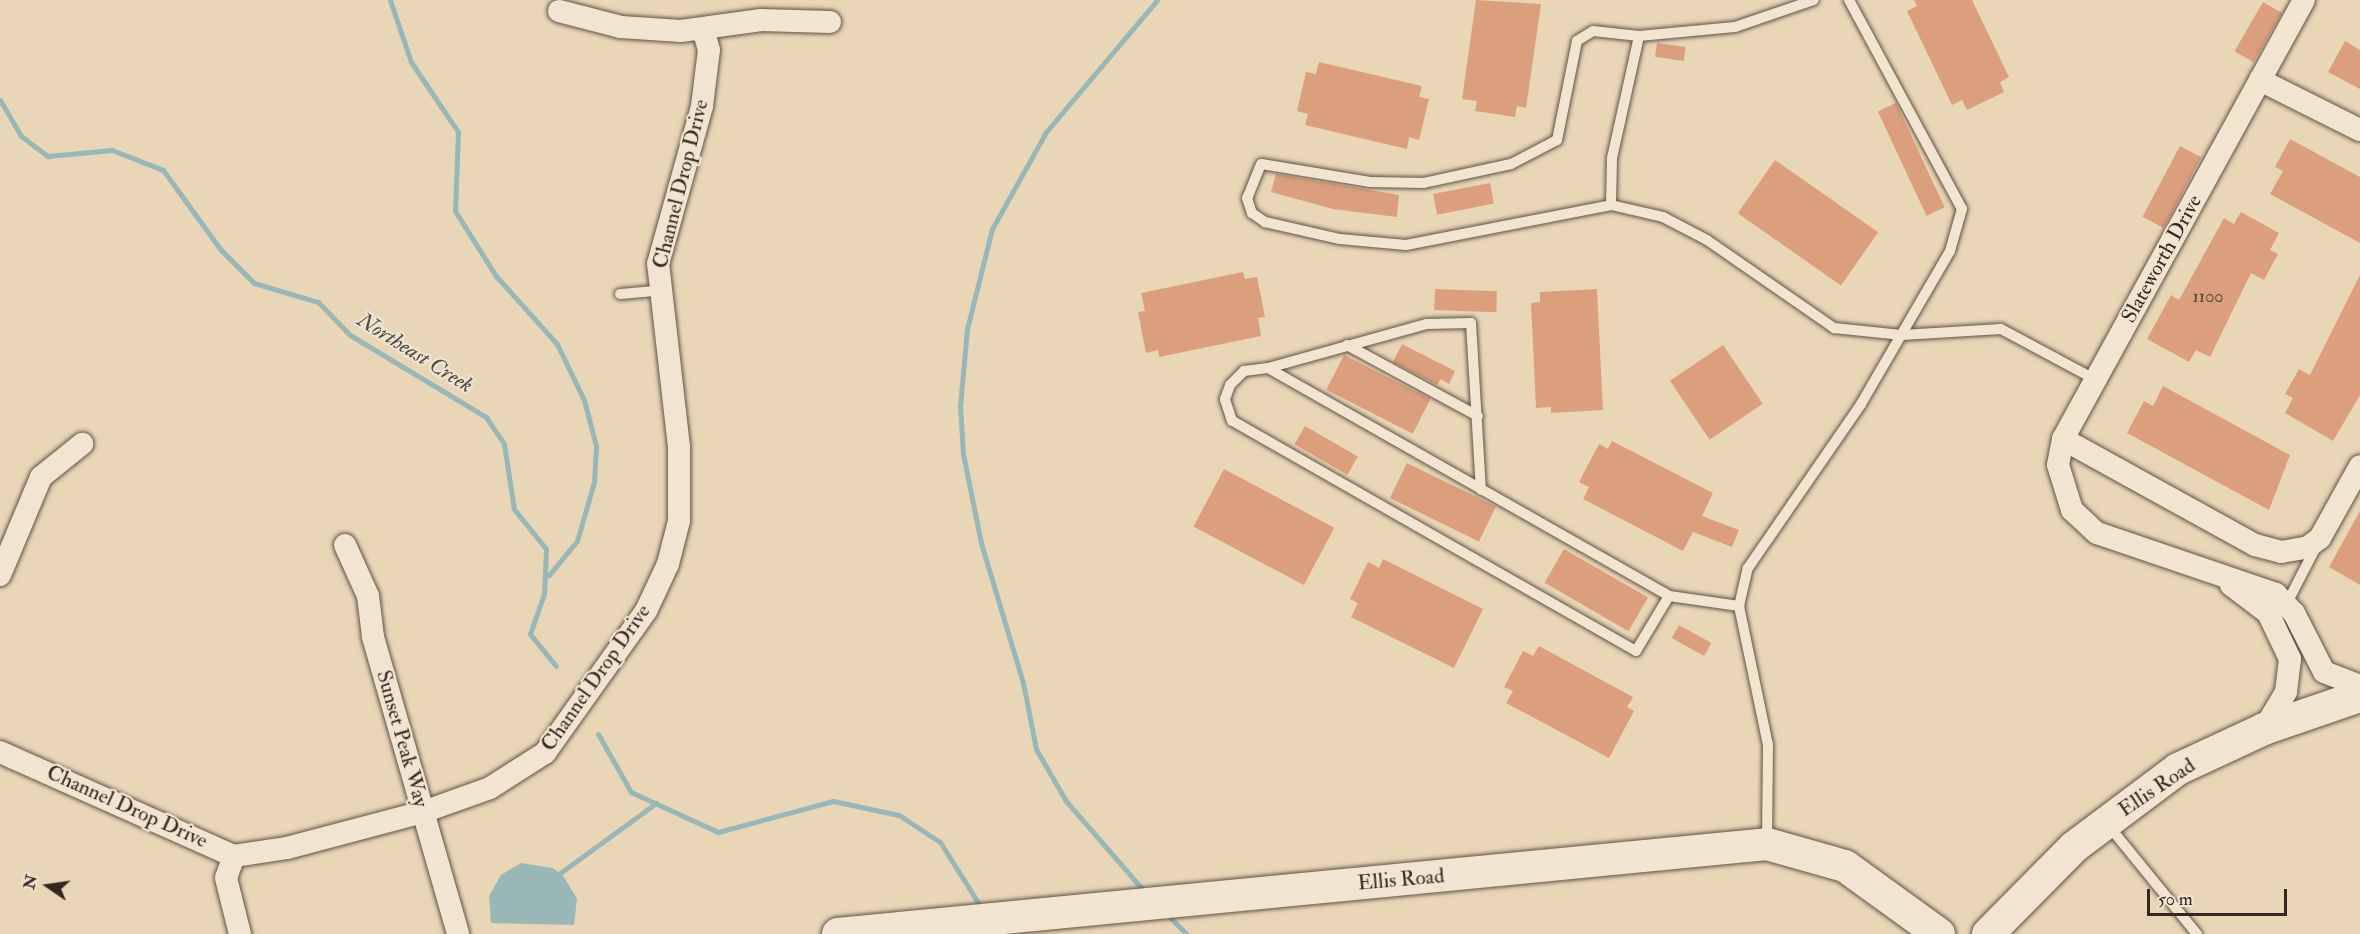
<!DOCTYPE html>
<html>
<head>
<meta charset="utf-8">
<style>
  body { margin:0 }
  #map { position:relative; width:2360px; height:934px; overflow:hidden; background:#e9d6b7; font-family:"IM FELL Double Pica",serif }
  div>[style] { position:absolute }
  .water>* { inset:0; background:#99b7b6 }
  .stream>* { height:5px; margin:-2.5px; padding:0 2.5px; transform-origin:2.5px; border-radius:2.5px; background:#99b7b6 }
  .building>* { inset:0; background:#dc9f7e; transform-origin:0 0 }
  .roads { filter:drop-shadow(0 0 2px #605346) drop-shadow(0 0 2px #605346) }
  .service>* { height:10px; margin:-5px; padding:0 5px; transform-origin:5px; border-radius:5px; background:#f1e4d0 }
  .minor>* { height:22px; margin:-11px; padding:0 11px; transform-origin:11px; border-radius:11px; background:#f1e4d0 }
  .secondary>* { height:32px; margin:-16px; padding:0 16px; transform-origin:16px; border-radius:16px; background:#f1e4d0 }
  span { translate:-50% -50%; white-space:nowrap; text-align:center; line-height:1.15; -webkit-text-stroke:4.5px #f1e4d0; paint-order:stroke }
  .number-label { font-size:18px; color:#5d4538 }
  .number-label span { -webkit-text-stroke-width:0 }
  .street-label { font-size:21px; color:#332720 }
  .water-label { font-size:22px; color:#4c4b46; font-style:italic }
  .north { position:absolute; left:18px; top:856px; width:60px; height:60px; -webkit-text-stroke:4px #f1e4d0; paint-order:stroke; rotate:283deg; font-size:16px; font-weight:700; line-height:24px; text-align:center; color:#332720 }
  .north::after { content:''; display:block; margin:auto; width:21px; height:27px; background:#332720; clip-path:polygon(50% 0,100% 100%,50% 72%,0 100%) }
  .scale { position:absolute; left:2147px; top:889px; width:140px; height:27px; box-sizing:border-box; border:3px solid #332720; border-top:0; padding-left:8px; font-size:18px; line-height:21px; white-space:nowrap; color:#332720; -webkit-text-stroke:4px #f1e4d0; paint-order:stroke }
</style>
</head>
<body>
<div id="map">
  <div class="water">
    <div style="clip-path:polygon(521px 863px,553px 868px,564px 877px,577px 899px,574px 925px,491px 923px,489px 896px,501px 875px)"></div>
  </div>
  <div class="stream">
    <div style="left:390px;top:0;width:65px;rotate:71.3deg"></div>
    <div style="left:411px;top:62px;width:84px;rotate:56.1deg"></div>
    <div style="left:458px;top:132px;width:79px;rotate:92.2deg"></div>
    <div style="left:455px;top:211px;width:77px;rotate:57.8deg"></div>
    <div style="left:496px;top:276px;width:91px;rotate:48.1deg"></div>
    <div style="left:557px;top:344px;width:62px;rotate:64.3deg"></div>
    <div style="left:584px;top:400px;width:48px;rotate:75.4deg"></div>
    <div style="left:596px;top:446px;width:36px;rotate:93deg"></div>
    <div style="left:594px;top:482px;width:61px;rotate:106.1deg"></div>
    <div style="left:577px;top:541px;width:45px;rotate:129.6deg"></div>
    <div style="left:0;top:100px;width:42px;rotate:59.7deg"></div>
    <div style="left:21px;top:136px;width:34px;rotate:37deg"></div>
    <div style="left:48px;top:156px;width:64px;rotate:-5.4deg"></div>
    <div style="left:112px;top:150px;width:55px;rotate:21.4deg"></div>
    <div style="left:163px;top:170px;width:99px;rotate:54.1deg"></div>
    <div style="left:221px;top:250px;width:47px;rotate:45deg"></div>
    <div style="left:254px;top:283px;width:67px;rotate:16.5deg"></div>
    <div style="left:318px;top:302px;width:46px;rotate:45.9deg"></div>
    <div style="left:350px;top:335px;width:159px;rotate:31.1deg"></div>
    <div style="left:486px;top:417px;width:32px;rotate:56deg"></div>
    <div style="left:504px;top:444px;width:66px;rotate:81.3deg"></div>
    <div style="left:514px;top:509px;width:51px;rotate:51.3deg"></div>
    <div style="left:546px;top:549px;width:45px;rotate:92.5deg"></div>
    <div style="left:544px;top:594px;width:42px;rotate:109.3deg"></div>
    <div style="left:530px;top:634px;width:41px;rotate:50.9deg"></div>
    <div style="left:598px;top:734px;width:67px;rotate:60.4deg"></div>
    <div style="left:631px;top:792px;width:96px;rotate:24.7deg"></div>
    <div style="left:718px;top:832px;width:119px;rotate:-15.1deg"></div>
    <div style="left:833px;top:801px;width:67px;rotate:12deg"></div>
    <div style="left:899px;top:815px;width:49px;rotate:33.4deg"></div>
    <div style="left:940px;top:842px;width:79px;rotate:57.9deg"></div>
    <div style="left:556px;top:876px;width:124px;rotate:-36.1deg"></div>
    <div style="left:1145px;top:892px;width:121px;rotate:-131deg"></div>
    <div style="left:1066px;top:801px;width:60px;rotate:-120deg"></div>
    <div style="left:1036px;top:749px;width:67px;rotate:-101.1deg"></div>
    <div style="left:1023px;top:683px;width:146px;rotate:-106.7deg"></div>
    <div style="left:981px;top:543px;width:91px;rotate:-101.4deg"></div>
    <div style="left:963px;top:454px;width:48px;rotate:-93.6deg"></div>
    <div style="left:960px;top:406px;width:77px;rotate:-84.8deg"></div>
    <div style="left:967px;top:329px;width:103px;rotate:-76deg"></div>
    <div style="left:992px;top:229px;width:111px;rotate:-60.9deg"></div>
    <div style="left:1046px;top:132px;width:172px;rotate:-49.9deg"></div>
    <div style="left:1166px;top:913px;width:29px;rotate:46deg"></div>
  </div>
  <div class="building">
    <div style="clip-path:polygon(1476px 0,1541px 4px,1526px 108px,1517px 106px,1515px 117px,1475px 111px,1477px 101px,1462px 99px)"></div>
    <div style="clip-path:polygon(1914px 0,1972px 0,2009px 77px,2000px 82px,2004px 92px,1967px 110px,1962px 100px,1952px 105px,1907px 11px,1917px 6px)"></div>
    <div style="left:2263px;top:2px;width:22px;height:57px;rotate:30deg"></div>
    <div style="clip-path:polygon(2345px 41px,2360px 50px,2360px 89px,2328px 72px)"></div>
    <div style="left:1657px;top:43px;width:29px;height:14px;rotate:8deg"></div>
    <div style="clip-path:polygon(1319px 62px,1422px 86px,1419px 97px,1429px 99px,1419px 140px,1409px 137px,1407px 149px,1305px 125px,1308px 114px,1297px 111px,1306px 72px,1316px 74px)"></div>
    <div style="left:1896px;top:103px;width:115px;height:20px;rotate:65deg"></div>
    <div style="clip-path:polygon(2290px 139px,2360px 177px,2360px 243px,2270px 194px,2283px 171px,2275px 167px)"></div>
    <div style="left:2180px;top:146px;width:24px;height:80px;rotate:28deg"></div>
    <div style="left:1775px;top:160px;width:126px;height:65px;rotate:35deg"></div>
    <div style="clip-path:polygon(1276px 174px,1399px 195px,1397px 217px,1333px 209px,1271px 192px)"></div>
    <div style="left:1490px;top:183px;width:21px;height:58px;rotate:79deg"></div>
    <div style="clip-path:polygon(2241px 212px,2279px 233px,2270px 250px,2278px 254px,2264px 280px,2251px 273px,2210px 357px,2196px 350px,2189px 362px,2147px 339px,2171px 295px,2179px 300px,2224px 218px,2234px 224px)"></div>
    <div style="clip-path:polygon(1243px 272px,1245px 279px,1257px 277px,1265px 317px,1258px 318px,1261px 336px,1159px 357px,1158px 350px,1146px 353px,1138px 312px,1145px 311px,1141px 293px)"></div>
    <div style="clip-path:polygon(2360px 275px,2360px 395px,2333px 441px,2285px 413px,2293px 398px,2285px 394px,2299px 369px,2310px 375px)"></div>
    <div style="left:1435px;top:289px;width:62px;height:21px;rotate:2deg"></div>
    <div style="clip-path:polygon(1597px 289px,1603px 410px,1551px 413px,1551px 407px,1536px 408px,1531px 303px,1540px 302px,1540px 292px)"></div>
    <div style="clip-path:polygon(1402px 344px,1455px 371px,1449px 384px,1441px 379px,1437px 385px,1393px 362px)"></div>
    <div style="left:1723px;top:345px;width:71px;height:64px;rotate:56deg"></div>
    <div style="left:1344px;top:355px;width:97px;height:39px;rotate:27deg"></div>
    <div style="clip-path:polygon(2163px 386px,2290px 455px,2269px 510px,2127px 433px,2144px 401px,2153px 406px)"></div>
    <div style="left:1305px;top:426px;width:61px;height:21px;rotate:30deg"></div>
    <div style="clip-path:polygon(1612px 441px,1713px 493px,1702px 516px,1739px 530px,1732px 547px,1693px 532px,1683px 551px,1583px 499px,1589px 487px,1579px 482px,1599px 444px,1608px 449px)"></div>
    <div style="left:1407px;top:463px;width:99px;height:39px;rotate:26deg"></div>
    <div style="left:1224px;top:469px;width:125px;height:65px;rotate:28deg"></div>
    <div style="clip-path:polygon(2360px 511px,2360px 585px,2329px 567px)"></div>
    <div style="left:1564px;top:549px;width:97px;height:39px;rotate:30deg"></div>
    <div style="clip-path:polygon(1383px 559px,1483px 609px,1454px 668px,1351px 617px,1358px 603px,1350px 599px,1368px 562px,1379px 568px)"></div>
    <div style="left:1679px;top:625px;width:37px;height:15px;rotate:29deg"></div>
    <div style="clip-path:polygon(1539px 646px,1633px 697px,1627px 707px,1634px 711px,1609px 758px,1506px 703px,1513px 691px,1504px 687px,1523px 651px,1533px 656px)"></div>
  </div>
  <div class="roads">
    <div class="service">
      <div style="left:1639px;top:36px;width:46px;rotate:-173.8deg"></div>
      <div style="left:1593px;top:31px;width:19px;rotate:148deg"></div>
      <div style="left:1577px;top:41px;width:101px;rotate:101.4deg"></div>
      <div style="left:1557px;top:140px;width:52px;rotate:152.4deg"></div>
      <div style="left:1511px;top:164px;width:89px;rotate:167.7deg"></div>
      <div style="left:1424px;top:183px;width:54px;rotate:-178.9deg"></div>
      <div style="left:1370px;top:182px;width:110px;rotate:-170.6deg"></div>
      <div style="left:1261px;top:164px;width:37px;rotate:112deg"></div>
      <div style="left:1247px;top:198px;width:16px;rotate:72deg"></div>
      <div style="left:1252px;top:213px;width:16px;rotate:35deg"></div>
      <div style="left:1265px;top:222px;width:77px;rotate:12.8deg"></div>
      <div style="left:1340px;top:239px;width:66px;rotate:5.2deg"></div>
      <div style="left:1406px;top:245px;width:209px;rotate:-11deg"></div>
      <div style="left:1611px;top:205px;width:53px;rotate:13deg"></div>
      <div style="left:1663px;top:217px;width:50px;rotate:27.6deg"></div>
      <div style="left:1707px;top:240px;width:155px;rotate:34.7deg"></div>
      <div style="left:1834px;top:328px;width:68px;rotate:5.9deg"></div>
      <div style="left:1902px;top:335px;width:99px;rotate:-3.5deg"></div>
      <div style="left:2001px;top:329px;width:108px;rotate:28.2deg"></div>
      <div style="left:1611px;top:205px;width:47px;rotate:-88.8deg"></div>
      <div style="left:1612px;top:158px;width:125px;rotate:-77.5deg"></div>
      <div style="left:1639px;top:36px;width:96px;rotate:-5.4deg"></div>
      <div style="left:1735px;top:27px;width:83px;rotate:-18.9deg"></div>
      <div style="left:620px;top:294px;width:38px;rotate:-5deg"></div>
      <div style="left:1347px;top:345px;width:149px;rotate:28.5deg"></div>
      <div style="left:1268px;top:368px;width:165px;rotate:-15.5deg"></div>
      <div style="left:1427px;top:324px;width:44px;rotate:-1.3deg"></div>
      <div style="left:1471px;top:323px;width:167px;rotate:86.6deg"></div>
      <div style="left:1669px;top:596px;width:64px;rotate:121deg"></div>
      <div style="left:1636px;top:651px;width:465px;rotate:-150.3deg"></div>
      <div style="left:1232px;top:421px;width:23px;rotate:-108deg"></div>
      <div style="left:1225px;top:399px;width:15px;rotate:-70deg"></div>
      <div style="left:1230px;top:385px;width:20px;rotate:-45deg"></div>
      <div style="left:1244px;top:371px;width:24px;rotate:-7deg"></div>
      <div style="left:1268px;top:368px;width:461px;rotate:29.6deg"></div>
      <div style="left:1669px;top:596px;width:71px;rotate:8.1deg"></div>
      <div style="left:2287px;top:603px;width:68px;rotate:-62.7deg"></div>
      <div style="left:2108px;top:825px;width:141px;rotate:50.8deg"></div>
      <div style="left:1767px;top:841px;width:96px;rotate:-89.4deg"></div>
      <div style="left:1768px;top:745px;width:142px;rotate:-101.8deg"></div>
      <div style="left:1739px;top:606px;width:39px;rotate:-77deg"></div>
      <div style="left:1748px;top:568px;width:199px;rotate:-55.4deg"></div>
      <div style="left:1861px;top:404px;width:177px;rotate:-59.8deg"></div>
      <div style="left:1950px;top:251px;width:44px;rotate:-74.1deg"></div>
      <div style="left:1962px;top:209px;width:238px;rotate:-118.4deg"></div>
    </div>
    <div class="minor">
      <div style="left:2304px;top:0;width:501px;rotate:118.77deg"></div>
      <div style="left:2063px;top:439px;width:26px;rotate:101deg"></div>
      <div style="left:2058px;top:465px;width:47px;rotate:72.7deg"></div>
      <div style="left:2072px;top:510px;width:34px;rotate:43deg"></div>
      <div style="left:2097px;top:533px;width:189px;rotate:18.8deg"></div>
      <div style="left:2276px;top:594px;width:26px;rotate:47deg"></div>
      <div style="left:2294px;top:613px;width:66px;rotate:63deg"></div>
      <div style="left:2324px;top:672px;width:39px;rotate:21deg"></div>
      <div style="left:559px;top:11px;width:64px;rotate:14.5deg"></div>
      <div style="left:621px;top:27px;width:60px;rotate:3.8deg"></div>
      <div style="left:681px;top:31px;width:81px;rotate:-7.8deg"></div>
      <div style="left:761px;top:20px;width:69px;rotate:1.7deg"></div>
      <div style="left:2260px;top:80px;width:112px;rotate:26.6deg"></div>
      <div style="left:2063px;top:439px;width:219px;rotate:28.9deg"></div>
      <div style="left:2255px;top:545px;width:27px;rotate:15deg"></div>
      <div style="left:2281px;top:552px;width:27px;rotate:-10deg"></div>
      <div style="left:2308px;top:547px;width:15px;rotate:-37deg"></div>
      <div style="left:2320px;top:538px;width:82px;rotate:-60.9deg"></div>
      <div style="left:345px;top:545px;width:56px;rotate:65.7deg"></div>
      <div style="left:368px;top:596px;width:41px;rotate:83deg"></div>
      <div style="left:373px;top:637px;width:309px;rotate:74deg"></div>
      <div style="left:0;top:575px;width:106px;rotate:-67.3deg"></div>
      <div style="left:41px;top:477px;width:53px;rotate:-38.8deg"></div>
      <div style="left:2231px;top:585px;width:46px;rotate:37.1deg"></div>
      <div style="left:2268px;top:613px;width:51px;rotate:64.4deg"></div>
      <div style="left:2290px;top:659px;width:33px;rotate:97deg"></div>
      <div style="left:2286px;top:692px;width:43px;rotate:120.7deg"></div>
      <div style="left:0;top:752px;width:256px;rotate:24deg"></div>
      <div style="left:234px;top:856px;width:54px;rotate:-8.6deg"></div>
      <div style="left:287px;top:848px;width:141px;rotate:-14.8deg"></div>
      <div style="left:423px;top:812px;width:71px;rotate:-19.7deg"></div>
      <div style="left:490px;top:788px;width:65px;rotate:-32.5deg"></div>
      <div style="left:545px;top:753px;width:174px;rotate:-54.6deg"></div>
      <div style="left:646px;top:611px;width:52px;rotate:-64.9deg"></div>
      <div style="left:668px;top:564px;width:44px;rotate:-75.7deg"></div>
      <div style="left:679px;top:521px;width:74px;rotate:-90deg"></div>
      <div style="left:679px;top:447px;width:184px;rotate:-96.5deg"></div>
      <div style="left:658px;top:264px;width:164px;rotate:-74.4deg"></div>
      <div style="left:702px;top:106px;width:56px;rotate:-82.9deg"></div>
      <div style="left:709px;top:50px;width:19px;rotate:-106deg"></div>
      <div style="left:234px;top:856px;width:23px;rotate:110deg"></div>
      <div style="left:226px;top:878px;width:58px;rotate:76deg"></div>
    </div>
    <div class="secondary">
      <div style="left:838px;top:934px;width:933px;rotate:-5.53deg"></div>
      <div style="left:1767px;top:844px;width:81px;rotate:15.8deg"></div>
      <div style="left:1845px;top:866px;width:116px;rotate:35.9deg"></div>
      <div style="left:1988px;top:934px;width:122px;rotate:-45.3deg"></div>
      <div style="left:2074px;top:847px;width:130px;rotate:-36.9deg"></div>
      <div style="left:2178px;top:769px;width:95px;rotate:-24.9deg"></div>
      <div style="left:2264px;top:729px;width:102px;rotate:-19deg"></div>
    </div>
  </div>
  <div class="number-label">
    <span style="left:2208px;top:297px">1100</span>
  </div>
  <div class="street-label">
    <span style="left:681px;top:184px;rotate:-76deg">Channel Drop Drive</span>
    <span style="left:2162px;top:259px;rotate:-61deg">Slateworth Drive</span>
    <span style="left:596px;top:678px;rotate:-55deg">Channel Drop Drive</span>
    <span style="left:402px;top:739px;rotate:74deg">Sunset Peak Way</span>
    <span style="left:2157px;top:788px;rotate:-34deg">Ellis Road</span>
    <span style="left:127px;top:807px;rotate:24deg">Channel Drop Drive</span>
    <span style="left:1401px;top:880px;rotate:-5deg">Ellis Road</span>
  </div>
  <div class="water-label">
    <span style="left:415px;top:353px;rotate:32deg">Northeast Creek</span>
  </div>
  <div class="north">N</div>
  <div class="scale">50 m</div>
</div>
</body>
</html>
